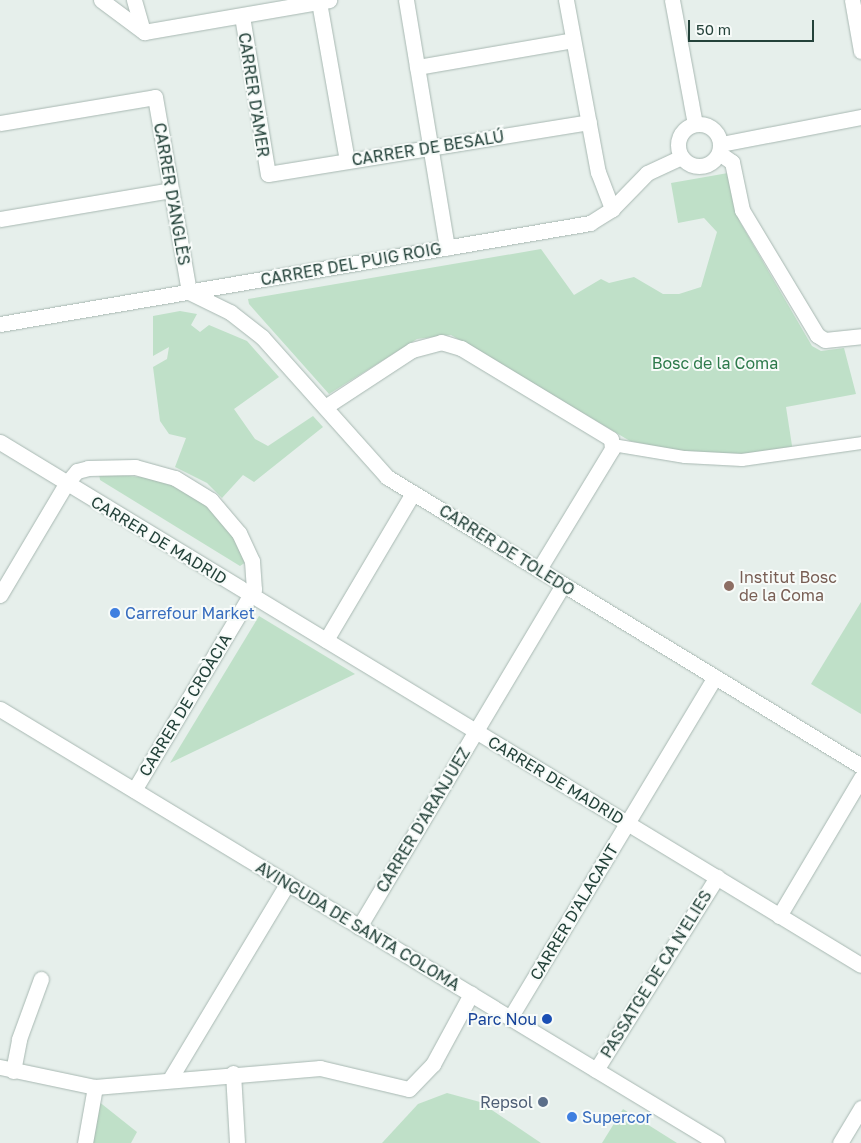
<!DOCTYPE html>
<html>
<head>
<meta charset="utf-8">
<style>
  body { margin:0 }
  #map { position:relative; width:861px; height:1143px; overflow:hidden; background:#e6efeb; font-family:"Golos Text",sans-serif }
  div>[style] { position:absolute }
  .green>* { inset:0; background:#bfe0c8 }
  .roads { filter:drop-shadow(0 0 1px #a8b8b2) drop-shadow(0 0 1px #a8b8b2) }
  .pedestrian>* { height:12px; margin:-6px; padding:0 6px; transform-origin:6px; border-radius:6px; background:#fff }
  .minor>* { height:15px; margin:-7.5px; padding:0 7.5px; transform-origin:7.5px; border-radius:7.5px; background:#fff }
  .minor>.ring { margin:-7.5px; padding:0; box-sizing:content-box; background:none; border:15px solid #fff; border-radius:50% }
  .secondary>* { height:15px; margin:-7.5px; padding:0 7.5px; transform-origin:7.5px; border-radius:7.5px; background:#fff }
  .dots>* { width:14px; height:14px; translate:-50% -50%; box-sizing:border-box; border:2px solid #f7fbf9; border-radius:50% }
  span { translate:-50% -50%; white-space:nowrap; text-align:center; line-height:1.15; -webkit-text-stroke:4px #f7fbf9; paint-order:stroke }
  .street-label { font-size:16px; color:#24423a }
  .park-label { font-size:16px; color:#2d7a4b }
  .education-label { font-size:16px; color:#785e54 }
  .left { translate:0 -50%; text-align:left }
  .shop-label { font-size:16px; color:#366cbe }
  .transit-label { font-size:16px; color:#164399 }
  .right { translate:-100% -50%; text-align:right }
  .service-label { font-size:16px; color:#4e5e75 }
  .scale { position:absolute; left:688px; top:20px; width:126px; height:22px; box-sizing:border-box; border:2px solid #24423a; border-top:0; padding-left:6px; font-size:15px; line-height:18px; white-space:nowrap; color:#24423a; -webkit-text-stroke:4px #f7fbf9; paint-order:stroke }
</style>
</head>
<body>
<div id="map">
  <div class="green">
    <div style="clip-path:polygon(728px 173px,740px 222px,812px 346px,821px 351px,844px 348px,856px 394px,786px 407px,793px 452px,698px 455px,630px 441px,451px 335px,417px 339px,329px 394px,249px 304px,248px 299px,541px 249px,574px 295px,601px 279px,609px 283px,634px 277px,663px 294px,679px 294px,701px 287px,717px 232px,704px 218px,678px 223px,671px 183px)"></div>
    <div style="clip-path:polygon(180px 311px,197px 314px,191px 325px,200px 332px,209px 325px,247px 341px,279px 377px,234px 409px,255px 439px,268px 446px,313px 416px,323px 427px,254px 482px,243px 475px,222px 498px,207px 483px,175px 467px,186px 438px,169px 434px,160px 421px,153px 367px,167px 359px,169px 347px,153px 356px,153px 316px)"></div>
    <div style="clip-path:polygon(99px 473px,161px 479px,200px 499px,229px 528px,246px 562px,240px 566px,100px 480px)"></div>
    <div style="clip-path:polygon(861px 602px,861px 714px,811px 684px)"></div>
    <div style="clip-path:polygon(259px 616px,355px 674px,170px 763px)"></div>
    <div style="clip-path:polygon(447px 1093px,480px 1102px,541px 1143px,382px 1143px,418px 1104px)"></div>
    <div style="clip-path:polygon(98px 1101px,137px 1132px,131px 1143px,81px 1143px)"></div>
    <div style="clip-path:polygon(623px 1109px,677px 1143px,602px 1143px)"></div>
  </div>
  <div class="roads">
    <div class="pedestrian">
      <div style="left:613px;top:445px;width:73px;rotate:9.5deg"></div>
      <div style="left:685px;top:457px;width:57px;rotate:3deg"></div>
      <div style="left:742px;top:460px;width:120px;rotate:-8.1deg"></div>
    </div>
    <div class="minor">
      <div style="left:101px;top:0;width:54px;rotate:36.7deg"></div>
      <div style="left:134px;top:0;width:32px;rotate:74deg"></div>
      <div style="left:406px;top:0;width:251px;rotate:80.6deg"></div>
      <div style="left:566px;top:0;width:175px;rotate:79.5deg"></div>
      <div style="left:598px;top:172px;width:40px;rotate:69deg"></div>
      <div style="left:672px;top:0;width:126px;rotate:79.5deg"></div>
      <div style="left:852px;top:0;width:52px;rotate:80deg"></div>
      <div style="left:319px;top:2px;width:161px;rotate:80deg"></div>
      <div style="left:242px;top:16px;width:160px;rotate:80.7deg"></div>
      <div style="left:268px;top:174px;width:325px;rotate:-9.2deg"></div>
      <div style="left:144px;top:32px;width:188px;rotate:-9.8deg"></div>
      <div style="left:417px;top:67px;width:158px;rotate:-9.8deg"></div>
      <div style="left:0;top:123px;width:157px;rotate:-9.5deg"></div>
      <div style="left:155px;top:97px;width:198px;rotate:80.1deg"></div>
      <div style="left:189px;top:292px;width:46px;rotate:26deg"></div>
      <div style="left:230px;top:312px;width:41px;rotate:38deg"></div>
      <div style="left:262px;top:337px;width:188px;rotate:48.2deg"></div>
      <div style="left:387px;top:477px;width:555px;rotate:31.37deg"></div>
      <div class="ring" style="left:678px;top:124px;width:27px;height:27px"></div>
      <div style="left:721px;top:144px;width:143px;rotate:-10.9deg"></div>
      <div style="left:719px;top:153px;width:16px;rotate:35deg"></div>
      <div style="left:732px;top:162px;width:49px;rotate:78.2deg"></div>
      <div style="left:742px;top:210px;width:146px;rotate:59deg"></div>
      <div style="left:817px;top:335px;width:9px;rotate:32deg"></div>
      <div style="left:825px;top:340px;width:36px;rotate:-6deg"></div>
      <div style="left:0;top:219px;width:173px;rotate:-9.6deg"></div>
      <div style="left:0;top:324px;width:599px;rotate:-9.71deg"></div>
      <div style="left:590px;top:223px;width:26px;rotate:-32deg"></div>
      <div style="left:612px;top:209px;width:50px;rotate:-45.8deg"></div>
      <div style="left:647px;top:173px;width:38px;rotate:-25deg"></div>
      <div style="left:325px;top:407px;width:104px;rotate:-33.2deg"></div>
      <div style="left:412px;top:350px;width:30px;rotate:-15deg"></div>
      <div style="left:441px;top:342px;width:21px;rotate:17deg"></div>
      <div style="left:461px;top:348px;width:175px;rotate:31.2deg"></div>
      <div style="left:611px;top:439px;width:10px;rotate:84deg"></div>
      <div style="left:612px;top:449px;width:140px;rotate:121.3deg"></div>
      <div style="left:0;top:442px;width:1007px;rotate:31.28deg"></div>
      <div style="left:0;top:595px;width:129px;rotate:-59.3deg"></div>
      <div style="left:66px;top:484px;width:17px;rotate:-50deg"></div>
      <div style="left:77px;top:471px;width:11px;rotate:-15deg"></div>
      <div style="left:88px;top:468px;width:47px;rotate:-1.2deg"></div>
      <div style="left:135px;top:467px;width:41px;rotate:15.4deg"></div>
      <div style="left:175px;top:478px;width:42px;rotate:31.4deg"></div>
      <div style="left:211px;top:500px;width:43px;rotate:49.7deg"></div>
      <div style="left:239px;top:533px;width:31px;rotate:65deg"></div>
      <div style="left:252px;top:561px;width:28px;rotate:86deg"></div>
      <div style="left:254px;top:589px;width:234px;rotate:120.8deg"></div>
      <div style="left:326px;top:640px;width:171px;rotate:-59.4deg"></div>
      <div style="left:779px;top:916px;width:161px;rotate:-59.3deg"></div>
      <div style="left:359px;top:927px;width:398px;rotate:-59.2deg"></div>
      <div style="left:510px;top:1018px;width:398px;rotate:-59deg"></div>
      <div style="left:0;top:1067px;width:97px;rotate:11.9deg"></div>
      <div style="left:95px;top:1087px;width:226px;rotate:-4.8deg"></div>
      <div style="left:320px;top:1068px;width:91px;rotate:13.3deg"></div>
      <div style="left:409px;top:1089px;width:35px;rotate:-46deg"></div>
      <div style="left:433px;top:1064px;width:80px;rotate:-61.5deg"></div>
      <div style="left:596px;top:1070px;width:228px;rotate:-57.9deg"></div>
      <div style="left:13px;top:1071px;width:33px;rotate:-79deg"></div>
      <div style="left:19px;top:1039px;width:64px;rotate:-69.9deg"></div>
      <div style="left:233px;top:1073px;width:69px;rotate:86.7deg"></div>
      <div style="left:170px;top:1079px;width:229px;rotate:-59deg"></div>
      <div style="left:85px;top:1143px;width:57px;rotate:-79.9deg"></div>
      <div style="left:840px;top:1143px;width:41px;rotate:-59deg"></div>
    </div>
    <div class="secondary">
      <div style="left:0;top:709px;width:838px;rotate:31.19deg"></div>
    </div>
  </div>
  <div class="dots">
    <div style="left:729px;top:586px;background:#8d6e63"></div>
    <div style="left:115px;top:613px;background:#3f7fe0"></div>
    <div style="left:547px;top:1019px;background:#1a4fb4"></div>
    <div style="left:543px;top:1102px;background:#5c6f8a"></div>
    <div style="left:572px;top:1117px;background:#3f7fe0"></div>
  </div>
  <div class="street-label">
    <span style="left:254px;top:95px;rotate:81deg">CARRER D'AMER</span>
    <span style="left:428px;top:148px;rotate:-9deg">CARRER DE BESALÚ</span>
    <span style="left:172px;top:194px;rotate:80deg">CARRER D'ANGLÈS</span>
    <span style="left:351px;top:264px;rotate:-10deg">CARRER DEL PUIG ROIG</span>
    <span style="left:159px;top:540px;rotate:31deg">CARRER DE MADRID</span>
    <span style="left:507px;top:550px;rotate:32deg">CARRER DE TOLEDO</span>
    <span style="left:185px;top:705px;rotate:-59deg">CARRER DE CROÀCIA</span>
    <span style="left:556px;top:780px;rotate:31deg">CARRER DE MADRID</span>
    <span style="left:423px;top:820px;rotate:-59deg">CARRER D'ARANJUEZ</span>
    <span style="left:574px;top:912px;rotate:-59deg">CARRER D'ALACANT</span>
    <span style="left:358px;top:926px;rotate:31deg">AVINGUDA DE SANTA COLOMA</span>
    <span style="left:656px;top:974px;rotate:-58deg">PASSATGE DE CA N'ELIES</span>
  </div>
  <div class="park-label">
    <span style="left:715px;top:363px">Bosc de la Coma</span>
  </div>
  <div class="education-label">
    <span class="left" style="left:739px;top:586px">Institut Bosc<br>de la Coma</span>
  </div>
  <div class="shop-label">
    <span class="left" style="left:125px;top:613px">Carrefour Market</span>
    <span class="left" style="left:582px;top:1117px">Supercor</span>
  </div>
  <div class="transit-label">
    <span class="right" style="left:537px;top:1019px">Parc Nou</span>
  </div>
  <div class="service-label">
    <span class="right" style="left:533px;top:1102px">Repsol</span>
  </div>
  <div class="scale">50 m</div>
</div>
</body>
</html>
